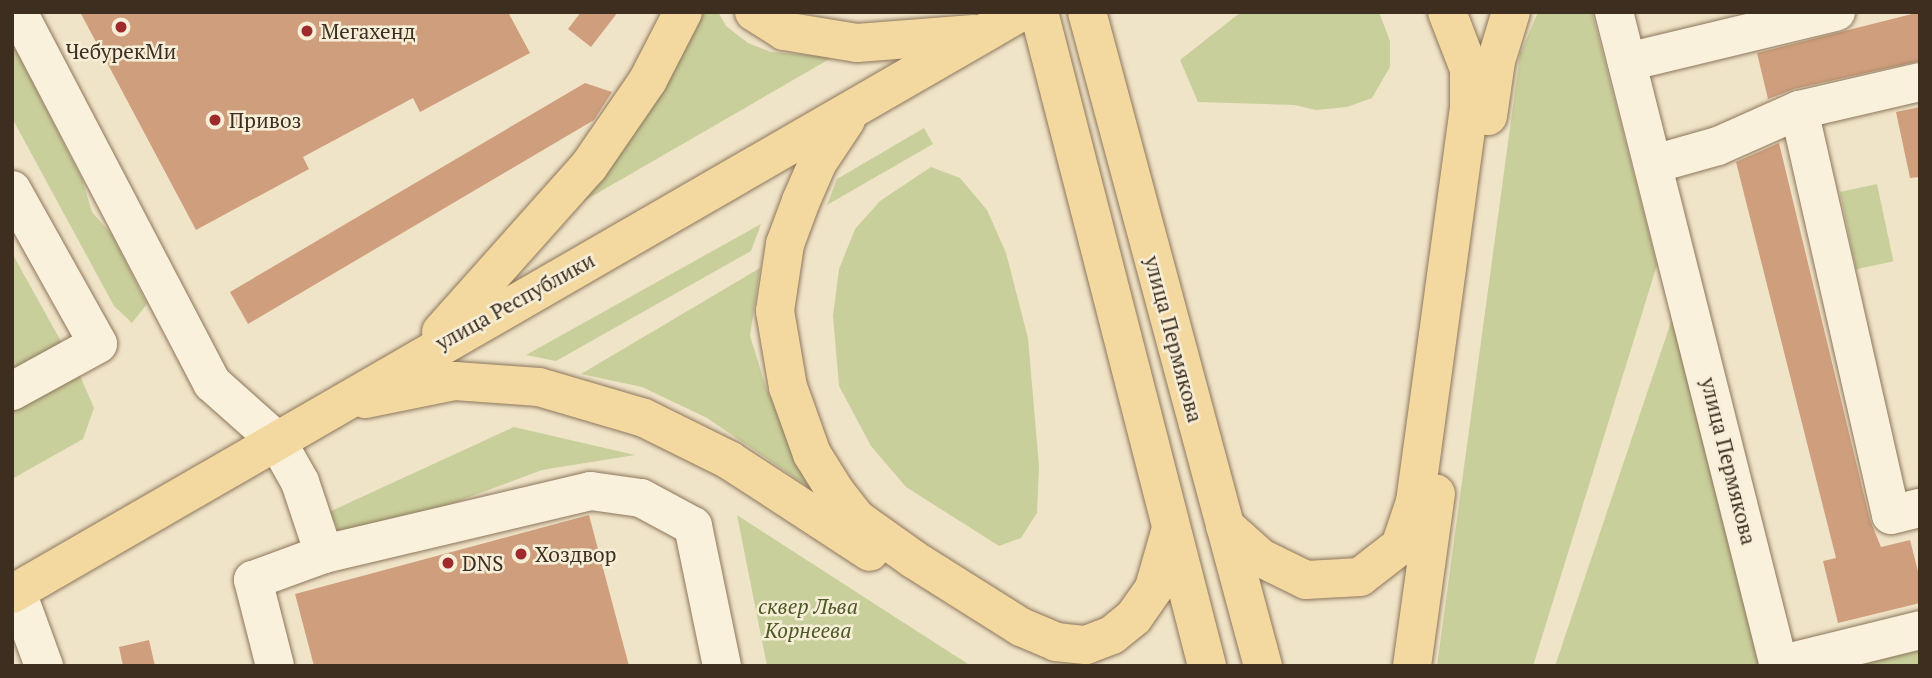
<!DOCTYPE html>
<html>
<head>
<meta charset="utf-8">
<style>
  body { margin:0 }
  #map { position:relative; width:1932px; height:678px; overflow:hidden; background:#f0e4c8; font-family:"PT Serif",serif }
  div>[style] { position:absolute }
  .green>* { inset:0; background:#c9cf9b; transform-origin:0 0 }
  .building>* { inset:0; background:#cf9f7d }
  .roads { filter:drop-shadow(0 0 2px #8d765c) drop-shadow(0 0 2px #8d765c) }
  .minor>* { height:38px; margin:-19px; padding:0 19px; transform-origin:19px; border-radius:19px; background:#faf1dc }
  .major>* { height:38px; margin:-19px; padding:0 19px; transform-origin:19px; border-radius:19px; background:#f3d9a0 }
  .dots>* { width:19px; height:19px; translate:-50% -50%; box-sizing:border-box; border:4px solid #f7eed8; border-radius:50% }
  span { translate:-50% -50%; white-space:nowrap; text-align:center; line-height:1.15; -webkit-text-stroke:5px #f7eed8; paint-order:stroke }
  .poi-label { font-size:21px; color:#3d2e20 }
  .left { translate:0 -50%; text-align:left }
  .street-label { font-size:21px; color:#3d2e20 }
  .park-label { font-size:21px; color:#4d5a26; font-style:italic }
  .frame { position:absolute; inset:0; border:14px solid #3d2e20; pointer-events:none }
</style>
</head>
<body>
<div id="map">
  <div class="green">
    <div style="clip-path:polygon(704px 12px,718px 12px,726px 26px,748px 43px,771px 52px,833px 57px,577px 205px,668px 79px)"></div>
    <div style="clip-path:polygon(1241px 12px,1379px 12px,1390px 41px,1390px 67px,1372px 98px,1347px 107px,1316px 110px,1294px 105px,1198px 102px,1180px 60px)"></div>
    <div style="clip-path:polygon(1538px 12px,1592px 12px,1657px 265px,1533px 666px,1437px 666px,1520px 54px)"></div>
    <div style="clip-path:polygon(12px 43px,82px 179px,92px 212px,112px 235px,147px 304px,132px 323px,114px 306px,12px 118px)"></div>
    <div style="clip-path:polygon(924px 128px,933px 144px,827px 205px,837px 179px)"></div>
    <div style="clip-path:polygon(931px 167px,960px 178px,987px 210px,1006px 253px,1028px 338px,1039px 466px,1037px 513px,1021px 538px,999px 546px,906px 487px,871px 446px,839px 386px,833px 316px,839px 269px,855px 229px,880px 201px)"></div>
    <div style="left:1877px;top:184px;width:79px;height:38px;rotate:78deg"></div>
    <div style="clip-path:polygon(761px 224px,751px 251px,556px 361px,526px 355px)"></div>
    <div style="clip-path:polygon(12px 253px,63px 345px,12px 373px)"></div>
    <div style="clip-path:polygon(760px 268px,750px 336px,767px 390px,813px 490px,707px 418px,642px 387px,581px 374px)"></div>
    <div style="clip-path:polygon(1673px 316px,1759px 666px,1555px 666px)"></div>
    <div style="clip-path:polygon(74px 362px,94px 408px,83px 439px,12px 479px,12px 396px)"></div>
    <div style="clip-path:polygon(514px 427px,635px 455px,542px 470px,367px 535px,339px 530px,329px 512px)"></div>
    <div style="clip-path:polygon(737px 515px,971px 666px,767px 666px)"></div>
    <div style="clip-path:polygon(1920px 645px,1920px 666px,1857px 666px,1862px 660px)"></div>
  </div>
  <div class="building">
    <div style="clip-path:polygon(80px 12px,508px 12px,530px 53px,420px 112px,413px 98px,303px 157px,309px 169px,196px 230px)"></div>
    <div style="clip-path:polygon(581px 12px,618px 12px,591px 47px,568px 29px)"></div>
    <div style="clip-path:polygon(1920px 12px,1920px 61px,1794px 89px,1768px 99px,1757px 53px)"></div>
    <div style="clip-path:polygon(585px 83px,612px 92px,594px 120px,248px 324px,230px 292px)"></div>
    <div style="clip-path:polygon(1920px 107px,1920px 177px,1910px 178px,1896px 112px)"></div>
    <div style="clip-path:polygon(1779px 143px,1870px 520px,1881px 547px,1910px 540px,1920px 579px,1920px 603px,1838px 623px,1823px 561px,1836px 558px,1736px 162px)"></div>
    <div style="clip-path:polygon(589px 515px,629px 666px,314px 666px,295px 594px)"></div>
    <div style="clip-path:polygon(149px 640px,155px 666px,123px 666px,119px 647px)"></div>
  </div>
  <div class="roads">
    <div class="minor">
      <div style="left:18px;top:12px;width:419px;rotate:62.4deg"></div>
      <div style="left:212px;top:383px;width:87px;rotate:41.7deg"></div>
      <div style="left:277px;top:441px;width:47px;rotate:60.7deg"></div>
      <div style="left:300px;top:482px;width:76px;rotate:71.6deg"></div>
      <div style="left:1614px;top:12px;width:674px;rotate:75.84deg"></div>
      <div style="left:1627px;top:62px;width:215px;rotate:-13.5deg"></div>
      <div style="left:1799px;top:110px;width:415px;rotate:77.2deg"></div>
      <div style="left:1891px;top:515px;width:30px;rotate:-14deg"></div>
      <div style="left:1654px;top:164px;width:66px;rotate:-15.7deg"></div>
      <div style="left:1718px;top:146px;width:89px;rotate:-24deg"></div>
      <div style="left:1799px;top:110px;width:124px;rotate:-13deg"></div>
      <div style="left:12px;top:190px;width:176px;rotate:60.8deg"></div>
      <div style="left:98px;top:344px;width:98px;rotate:151.3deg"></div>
      <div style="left:17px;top:592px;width:79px;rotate:70deg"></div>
      <div style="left:1779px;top:665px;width:145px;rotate:-13.9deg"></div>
      <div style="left:275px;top:666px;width:89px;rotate:-104.3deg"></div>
      <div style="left:253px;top:580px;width:76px;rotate:-20.1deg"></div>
      <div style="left:324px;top:554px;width:274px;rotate:-13.3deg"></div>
      <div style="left:591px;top:491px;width:50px;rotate:8deg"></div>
      <div style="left:641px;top:498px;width:59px;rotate:28.3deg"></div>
      <div style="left:693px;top:526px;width:143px;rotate:78.3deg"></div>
    </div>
    <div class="major">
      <div style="left:754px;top:12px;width:36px;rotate:32deg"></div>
      <div style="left:784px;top:31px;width:74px;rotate:9.3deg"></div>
      <div style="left:857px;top:43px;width:117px;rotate:-4.4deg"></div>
      <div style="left:1039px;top:12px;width:675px;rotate:75.59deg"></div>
      <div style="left:1087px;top:12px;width:677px;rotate:74.94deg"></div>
      <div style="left:1488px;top:116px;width:56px;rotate:-81.7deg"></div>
      <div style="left:1496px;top:61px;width:51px;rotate:-73deg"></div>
      <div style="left:846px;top:120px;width:50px;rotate:123.7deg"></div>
      <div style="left:818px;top:162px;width:43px;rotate:113.6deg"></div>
      <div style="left:801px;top:201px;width:46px;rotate:110.4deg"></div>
      <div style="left:785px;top:244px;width:68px;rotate:98.5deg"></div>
      <div style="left:775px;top:311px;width:77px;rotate:80.3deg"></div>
      <div style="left:788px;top:387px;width:71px;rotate:70.3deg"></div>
      <div style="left:812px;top:454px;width:44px;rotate:58.1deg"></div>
      <div style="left:835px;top:491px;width:36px;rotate:52deg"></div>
      <div style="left:857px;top:519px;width:69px;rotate:35.5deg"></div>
      <div style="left:913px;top:559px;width:128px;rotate:32.2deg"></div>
      <div style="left:1021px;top:627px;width:38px;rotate:23deg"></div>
      <div style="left:1056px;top:642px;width:30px;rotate:6deg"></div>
      <div style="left:1086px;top:645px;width:28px;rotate:-21deg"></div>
      <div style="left:1112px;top:635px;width:28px;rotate:-39deg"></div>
      <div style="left:1134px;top:617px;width:35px;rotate:-55deg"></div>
      <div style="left:1154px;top:588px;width:58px;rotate:-74.1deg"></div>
      <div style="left:441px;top:332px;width:222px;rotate:-48.3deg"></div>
      <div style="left:589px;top:166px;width:104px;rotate:-55.5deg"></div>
      <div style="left:648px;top:80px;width:76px;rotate:-62.8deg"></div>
      <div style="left:365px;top:399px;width:92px;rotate:-11.3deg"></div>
      <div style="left:455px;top:381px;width:84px;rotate:4.1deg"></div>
      <div style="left:539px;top:387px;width:109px;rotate:16.4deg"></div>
      <div style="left:644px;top:418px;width:95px;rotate:26.3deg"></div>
      <div style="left:729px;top:460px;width:168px;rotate:33.1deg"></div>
      <div style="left:1225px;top:526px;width:48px;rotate:41.6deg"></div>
      <div style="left:1261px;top:558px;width:50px;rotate:26.1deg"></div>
      <div style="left:1306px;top:580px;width:54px;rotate:-3.2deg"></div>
      <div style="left:1360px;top:577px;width:51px;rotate:-37.8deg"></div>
      <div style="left:1400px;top:546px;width:46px;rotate:-71.2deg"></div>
      <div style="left:1415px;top:502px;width:396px;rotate:-82.2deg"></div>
      <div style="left:1469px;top:110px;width:41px;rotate:-90deg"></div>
      <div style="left:1469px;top:69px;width:61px;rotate:-111.1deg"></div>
      <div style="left:12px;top:594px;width:1165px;rotate:-29.98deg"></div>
      <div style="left:1412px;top:666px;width:174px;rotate:-82.1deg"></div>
    </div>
  </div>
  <div class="dots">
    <div style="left:121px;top:27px;background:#9e2a2b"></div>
    <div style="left:307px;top:31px;background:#9e2a2b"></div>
    <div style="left:215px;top:120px;background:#9e2a2b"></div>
    <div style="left:521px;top:554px;background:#9e2a2b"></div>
    <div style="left:448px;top:563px;background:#9e2a2b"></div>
  </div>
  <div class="poi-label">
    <span class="left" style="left:321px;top:31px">Мегахенд</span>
    <span style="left:121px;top:51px">ЧебурекМи</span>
    <span class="left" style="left:229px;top:120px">Привоз</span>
    <span class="left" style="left:535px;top:554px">Хоздвор</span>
    <span class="left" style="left:462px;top:563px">DNS</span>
  </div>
  <div class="street-label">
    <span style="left:515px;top:301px;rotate:-29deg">улица Республики</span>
    <span style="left:1174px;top:339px;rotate:75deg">улица Пермякова</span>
    <span style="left:1729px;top:461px;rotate:76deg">улица Пермякова</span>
  </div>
  <div class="park-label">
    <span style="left:808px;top:618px">сквер Льва<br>Корнеева</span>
  </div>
  <div class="frame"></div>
</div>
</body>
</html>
